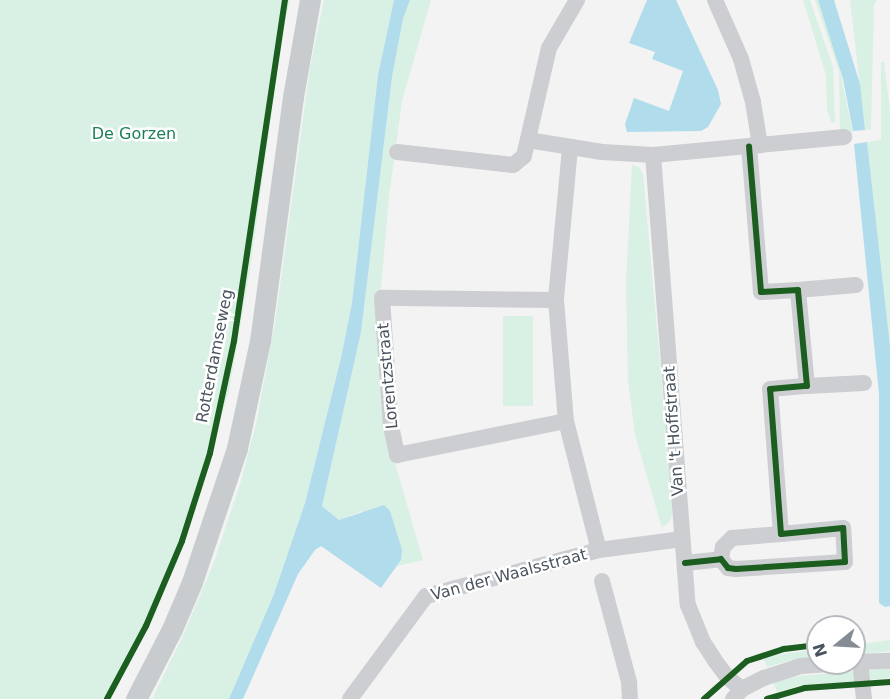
<!DOCTYPE html>
<html>
<head>
<meta charset="utf-8">
<style>
  body { margin:0 }
  #map { position:relative; width:890px; height:699px; overflow:hidden; background:#f3f3f3; font-family:"DejaVu Sans",sans-serif }
  div>[style] { position:absolute }
  .green>* { inset:0; background:#d9f0e4; transform-origin:0 0 }
  .water>* { inset:0; background:#b0dcec }
  .minor>* { height:16px; margin:-8px; padding:0 8px; transform-origin:8px; border-radius:8px; background:#cdced1 }
  .major>* { height:21px; margin:-10.5px; padding:0 10.5px; transform-origin:10.5px; border-radius:10.5px; background:#c9cccf }
  .cycleway>* { height:6px; margin:-3px; padding:0 3px; transform-origin:3px; border-radius:3px; background:#1b5e20 }
  span { translate:-50% -50%; white-space:nowrap; text-align:center; line-height:1.15; -webkit-text-stroke:5px #fff; paint-order:stroke }
  .park-label { font-size:16px; color:#1c7f54 }
  .street-label { font-size:16px; color:#4a545f }
  .north { position:absolute; left:806px; top:615px; width:60px; height:60px; box-sizing:border-box; background:#fff; border:2px solid #b7bbbf; border-radius:50%; rotate:252deg; font-size:16px; font-weight:700; line-height:24px; text-align:center; color:#4a545f }
  .north::after { content:''; display:block; margin:auto; width:21px; height:27px; background:#858c93; clip-path:polygon(50% 0,100% 100%,50% 72%,0 100%) }
</style>
</head>
<body>
<div id="map">
  <div class="green">
    <div style="clip-path:polygon(0 0,290px 0,282px 35px,251px 263px,229px 391px,177px 563px,109px 699px,0 699px)"></div>
    <div style="clip-path:polygon(324px 0,394px 0,378px 75px,352px 303px,341px 358px,305px 503px,274px 594px,229px 699px,152px 699px,182px 638px,214px 562px,241px 481px,256px 424px,275px 322px,310px 68px)"></div>
    <div style="clip-path:polygon(410px 0,431px 0,402px 101px,389px 197px,379px 311px,395px 463px,423px 560px,397px 566px,401px 560px,362px 511px,339px 520px,322px 506px,361px 332px,392px 77px,403px 19px)"></div>
    <div style="clip-path:polygon(803px 0,810px 0,833px 67px,835px 122px,831px 122px,827px 109px,826px 75px)"></div>
    <div style="clip-path:polygon(815px 0,818px 0,836px 51px,853px 134px,840px 132px,839px 71px)"></div>
    <div style="clip-path:polygon(850px 0,877px 0,874px 5px,871px 129px,865px 130px)"></div>
    <div style="clip-path:polygon(881px 62px,884px 62px,890px 111px,890px 346px,867px 142px,881px 140px)"></div>
    <div style="clip-path:polygon(632px 165px,639px 167px,643px 174px,673px 505px,671px 520px,662px 528px,635px 435px,628px 380px,626px 283px)"></div>
    <div style="left:503px;top:316px;width:30px;height:90px"></div>
    <div style="clip-path:polygon(890px 640px,890px 651px,854px 655px,854px 645px)"></div>
    <div style="clip-path:polygon(818px 649px,818px 658px,792px 660px,767px 667px,763px 657px)"></div>
    <div style="clip-path:polygon(890px 668px,890px 678px,798px 686px,777px 692px,773px 682px,799px 676px)"></div>
  </div>
  <div class="water">
    <div style="clip-path:polygon(394px 0,410px 0,403px 19px,392px 77px,361px 332px,322px 506px,339px 520px,384px 505px,390px 511px,402px 550px,401px 560px,381px 588px,321px 546px,315px 550px,298px 574px,243px 699px,229px 699px,274px 594px,305px 503px,341px 358px,352px 303px,378px 75px)"></div>
    <div style="clip-path:polygon(647px 0,676px 0,718px 90px,721px 104px,708px 127px,701px 131px,627px 132px,625px 124px,634px 98px,669px 111px,683px 71px,652px 59px,655px 52px,629px 43px)"></div>
    <div style="clip-path:polygon(818px 0,834px 0,860px 84px,865px 130px,853px 131px,843px 79px)"></div>
    <div style="clip-path:polygon(867px 142px,890px 346px,890px 606px,885px 607px,879px 603px,879px 394px,854px 144px)"></div>
  </div>
  <div class="minor">
    <div style="left:715px;top:0;width:64px;rotate:66.2deg"></div>
    <div style="left:741px;top:59px;width:45px;rotate:74.4deg"></div>
    <div style="left:753px;top:102px;width:44px;rotate:80.8deg"></div>
    <div style="left:528px;top:140px;width:75px;rotate:9.2deg"></div>
    <div style="left:602px;top:152px;width:51px;rotate:3.4deg"></div>
    <div style="left:653px;top:155px;width:192px;rotate:-5.4deg"></div>
    <div style="left:570px;top:148px;width:153px;rotate:95.3deg"></div>
    <div style="left:556px;top:300px;width:121px;rotate:85.3deg"></div>
    <div style="left:566px;top:421px;width:133px;rotate:75.7deg"></div>
    <div style="left:397px;top:152px;width:117px;rotate:6.4deg"></div>
    <div style="left:513px;top:165px;width:14px;rotate:-39deg"></div>
    <div style="left:524px;top:156px;width:111px;rotate:-77deg"></div>
    <div style="left:549px;top:48px;width:56px;rotate:-59.7deg"></div>
    <div style="left:653px;top:155px;width:451px;rotate:85.6deg"></div>
    <div style="left:688px;top:605px;width:40px;rotate:68deg"></div>
    <div style="left:703px;top:642px;width:24px;rotate:57deg"></div>
    <div style="left:716px;top:662px;width:20px;rotate:53deg"></div>
    <div style="left:728px;top:678px;width:18px;rotate:38deg"></div>
    <div style="left:798px;top:290px;width:58px;rotate:-4.9deg"></div>
    <div style="left:556px;top:300px;width:174px;rotate:-179.3deg"></div>
    <div style="left:382px;top:298px;width:128px;rotate:86deg"></div>
    <div style="left:391px;top:426px;width:30px;rotate:78deg"></div>
    <div style="left:397px;top:455px;width:172px;rotate:-11.4deg"></div>
    <div style="left:807px;top:386px;width:57px;rotate:-3deg"></div>
    <div style="left:721px;top:559px;width:12px;rotate:-81deg"></div>
    <div style="left:723px;top:547px;width:13px;rotate:-45deg"></div>
    <div style="left:732px;top:538px;width:49px;rotate:-4.7deg"></div>
    <div style="left:685px;top:563px;width:36px;rotate:-6deg"></div>
    <div style="left:721px;top:559px;width:11px;rotate:52deg"></div>
    <div style="left:728px;top:568px;width:8px;rotate:7deg"></div>
    <div style="left:736px;top:569px;width:109px;rotate:-3.7deg"></div>
    <div style="left:845px;top:562px;width:34px;rotate:-93deg"></div>
    <div style="left:843px;top:528px;width:62px;rotate:174.5deg"></div>
    <div style="left:781px;top:534px;width:145px;rotate:-94.3deg"></div>
    <div style="left:770px;top:389px;width:37px;rotate:-5deg"></div>
    <div style="left:807px;top:386px;width:96px;rotate:-95.4deg"></div>
    <div style="left:798px;top:290px;width:37px;rotate:177deg"></div>
    <div style="left:761px;top:292px;width:146px;rotate:-94.7deg"></div>
    <div style="left:602px;top:581px;width:105px;rotate:75deg"></div>
    <div style="left:629px;top:682px;width:17px;rotate:87deg"></div>
    <div style="left:860px;top:661px;width:38px;rotate:84deg"></div>
    <div style="left:854px;top:662px;width:36px;rotate:-2deg"></div>
    <div style="left:350px;top:699px;width:128px;rotate:-53.6deg"></div>
    <div style="left:426px;top:596px;width:179px;rotate:-14.9deg"></div>
    <div style="left:599px;top:550px;width:84px;rotate:-7.5deg"></div>
    <div style="left:733px;top:699px;width:13px;rotate:-48deg"></div>
    <div style="left:742px;top:689px;width:25px;rotate:-27deg"></div>
    <div style="left:764px;top:678px;width:39px;rotate:-18deg"></div>
    <div style="left:801px;top:666px;width:41px;rotate:-4.2deg"></div>
  </div>
  <div class="major">
    <div style="left:136px;top:699px;width:79px;rotate:-62.8deg"></div>
    <div style="left:172px;top:629px;width:51px;rotate:-66.9deg"></div>
    <div style="left:192px;top:582px;width:141px;rotate:-71.4deg"></div>
    <div style="left:237px;top:448px;width:109px;rotate:-77.9deg"></div>
    <div style="left:260px;top:341px;width:246px;rotate:-82.3deg"></div>
    <div style="left:293px;top:97px;width:98px;rotate:-80.1deg"></div>
  </div>
  <div class="cycleway">
    <div style="left:685px;top:563px;width:36px;rotate:-6deg"></div>
    <div style="left:721px;top:559px;width:11px;rotate:52deg"></div>
    <div style="left:728px;top:568px;width:8px;rotate:7deg"></div>
    <div style="left:736px;top:569px;width:109px;rotate:-3.7deg"></div>
    <div style="left:845px;top:562px;width:34px;rotate:-93deg"></div>
    <div style="left:843px;top:528px;width:62px;rotate:174.5deg"></div>
    <div style="left:781px;top:534px;width:145px;rotate:-94.3deg"></div>
    <div style="left:770px;top:389px;width:37px;rotate:-5deg"></div>
    <div style="left:807px;top:386px;width:96px;rotate:-95.4deg"></div>
    <div style="left:798px;top:290px;width:37px;rotate:177deg"></div>
    <div style="left:761px;top:292px;width:146px;rotate:-94.7deg"></div>
    <div style="left:107px;top:699px;width:83px;rotate:-61.9deg"></div>
    <div style="left:146px;top:626px;width:92px;rotate:-67deg"></div>
    <div style="left:182px;top:541px;width:92px;rotate:-72.3deg"></div>
    <div style="left:210px;top:453px;width:115px;rotate:-77.9deg"></div>
    <div style="left:234px;top:341px;width:345px;rotate:-81.5deg"></div>
    <div style="left:704px;top:699px;width:57px;rotate:-41.5deg"></div>
    <div style="left:747px;top:661px;width:39px;rotate:-18deg"></div>
    <div style="left:784px;top:649px;width:34px;rotate:-7deg"></div>
    <div style="left:767px;top:699px;width:40px;rotate:-16deg"></div>
    <div style="left:805px;top:688px;width:85px;rotate:-4deg"></div>
  </div>
  <div class="park-label">
    <span style="left:134px;top:134px">De Gorzen</span>
  </div>
  <div class="street-label">
    <span style="left:215px;top:356px;rotate:-79deg">Rotterdamseweg</span>
    <span style="left:388px;top:376px;rotate:-95deg">Lorentzstraat</span>
    <span style="left:674px;top:431px;rotate:-94deg">Van 't Hoffstraat</span>
    <span style="left:509px;top:575px;rotate:-15deg">Van der Waalsstraat</span>
  </div>
  <div class="north">N</div>
</div>
</body>
</html>
